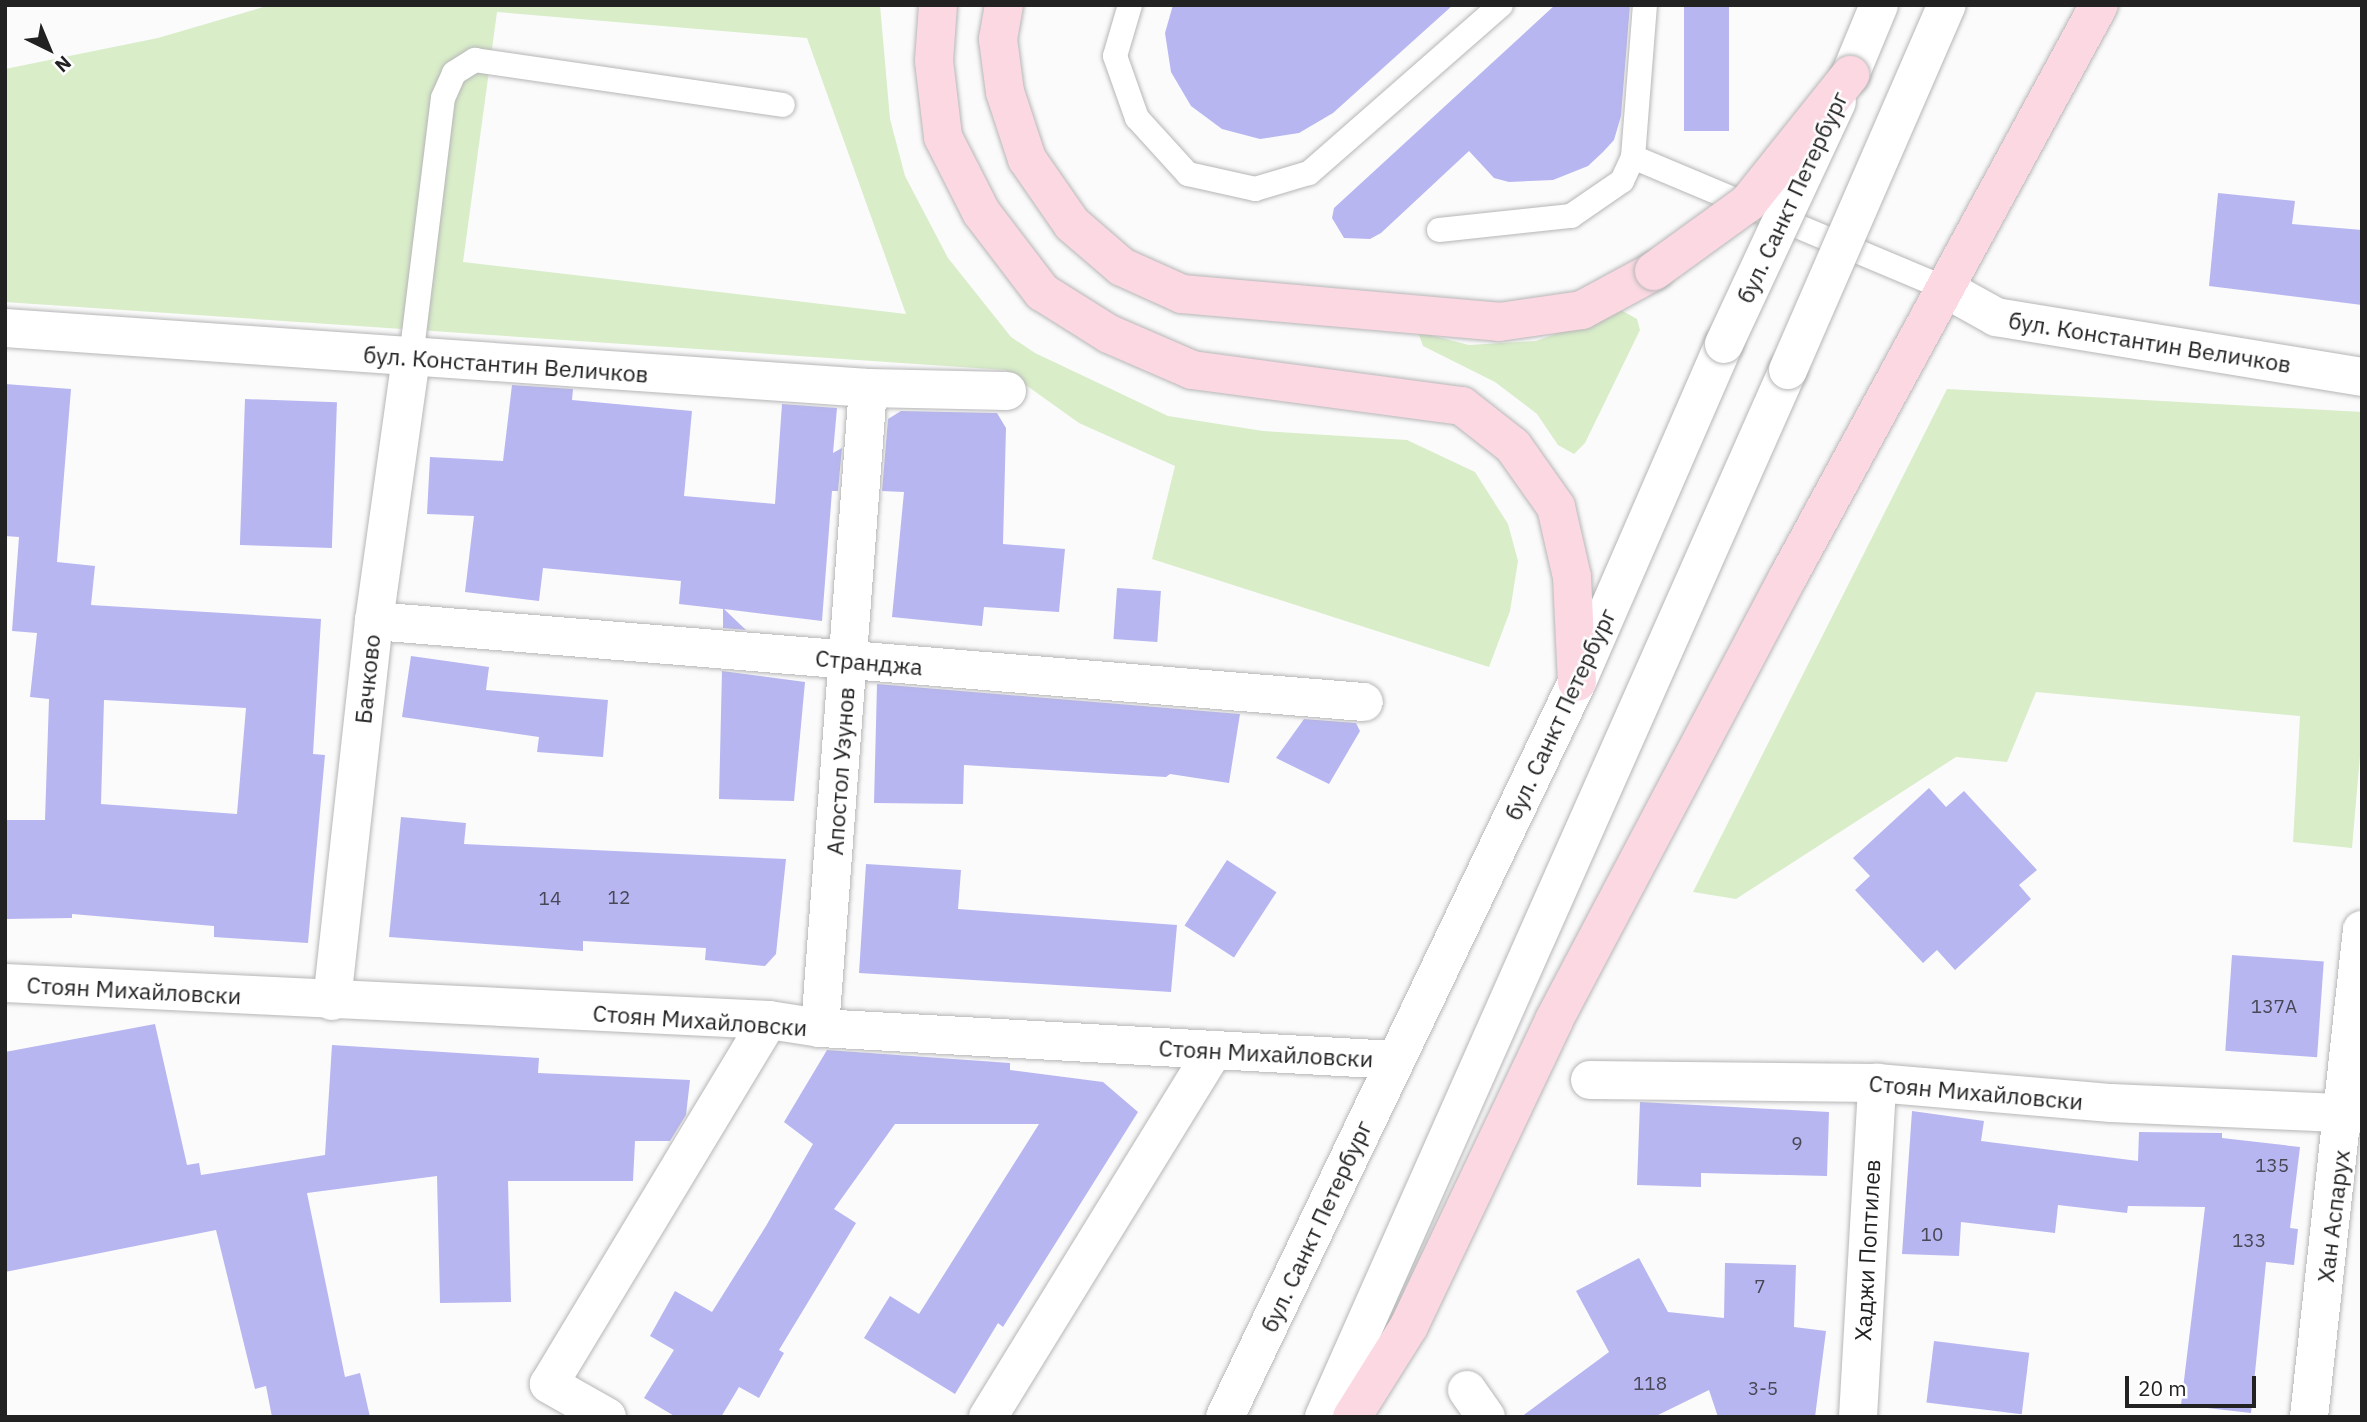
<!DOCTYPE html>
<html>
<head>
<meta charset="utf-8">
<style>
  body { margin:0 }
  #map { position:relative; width:2367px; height:1422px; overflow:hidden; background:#fbfbfc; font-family:"IBM Plex Sans",sans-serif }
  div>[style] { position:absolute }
  .green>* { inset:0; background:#d9edc9 }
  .building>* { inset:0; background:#b7b6f1; transform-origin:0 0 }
  .roads { filter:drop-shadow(0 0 2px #b6b6b7) drop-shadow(0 0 2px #b6b6b7) }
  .lane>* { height:24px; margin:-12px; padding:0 12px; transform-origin:12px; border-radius:12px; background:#fff }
  .street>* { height:38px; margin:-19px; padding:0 19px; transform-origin:19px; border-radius:19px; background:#fff }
  .secondary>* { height:38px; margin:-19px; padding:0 19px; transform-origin:19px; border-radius:19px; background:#fff }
  .primary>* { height:38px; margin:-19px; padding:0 19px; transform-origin:19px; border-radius:19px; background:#fcd9e2 }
  .bridges { filter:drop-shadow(0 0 2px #b6b6b7) drop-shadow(0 0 2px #b6b6b7) }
  .secondary-bridge>* { height:38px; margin:-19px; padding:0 19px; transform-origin:19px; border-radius:19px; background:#fff }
  .primary-bridge>* { height:38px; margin:-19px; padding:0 19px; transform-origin:19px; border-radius:19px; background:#fcd9e2 }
  span { translate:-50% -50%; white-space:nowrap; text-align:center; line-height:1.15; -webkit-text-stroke:5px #fff; paint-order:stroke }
  .number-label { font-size:19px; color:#474756 }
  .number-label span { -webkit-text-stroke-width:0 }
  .street-label { font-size:23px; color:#222 }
  .frame { position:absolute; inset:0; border:7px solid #222; pointer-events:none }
  .north { position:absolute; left:14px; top:14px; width:70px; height:70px; -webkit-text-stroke:5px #fff; paint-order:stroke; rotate:137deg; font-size:19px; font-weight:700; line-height:28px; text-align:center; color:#222 }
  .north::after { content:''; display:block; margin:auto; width:24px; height:32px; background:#222; clip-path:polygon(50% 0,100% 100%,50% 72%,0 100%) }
  .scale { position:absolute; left:2125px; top:1376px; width:131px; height:32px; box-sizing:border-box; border:4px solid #222; border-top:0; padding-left:9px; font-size:21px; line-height:24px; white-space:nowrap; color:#222; -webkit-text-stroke:5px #fff; paint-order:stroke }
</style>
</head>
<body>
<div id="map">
  <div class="green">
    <div style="clip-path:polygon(evenodd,270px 5px,880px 5px,890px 119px,905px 176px,948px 258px,1011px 337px,1035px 353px,1168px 416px,1263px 431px,1407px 440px,1475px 472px,1508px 524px,1518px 561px,1510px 611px,1489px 667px,1152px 559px,1175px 466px,1079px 423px,1005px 370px,5px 302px,5px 69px,158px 38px,270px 5px,497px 12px,807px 38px,906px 314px,463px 262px,497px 12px)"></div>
    <div style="clip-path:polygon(1621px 310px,1637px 319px,1640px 330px,1585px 443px,1574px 454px,1558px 445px,1537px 414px,1495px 382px,1423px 346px,1418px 332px,1469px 345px,1536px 341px)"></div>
    <div style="clip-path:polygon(1947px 389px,2362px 412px,2362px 733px,2352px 848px,2293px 842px,2300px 716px,2036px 692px,2007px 762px,1956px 757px,1736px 899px,1693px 892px)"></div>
  </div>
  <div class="building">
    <div style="clip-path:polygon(1173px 5px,1453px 5px,1333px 113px,1299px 133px,1260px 139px,1222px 129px,1191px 106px,1171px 72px,1165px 33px)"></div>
    <div style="clip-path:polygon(1555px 5px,1630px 5px,1621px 116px,1614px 140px,1603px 152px,1588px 166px,1553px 180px,1509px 182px,1494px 178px,1469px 151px,1381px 233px,1370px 239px,1344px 238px,1332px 218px,1334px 208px)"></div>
    <div style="left:1684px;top:5px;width:45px;height:126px"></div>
    <div style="clip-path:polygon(2218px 193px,2295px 201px,2292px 224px,2362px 230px,2362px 305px,2209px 286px)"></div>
    <div style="clip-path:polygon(evenodd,5px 384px,71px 389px,57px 562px,95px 566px,91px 605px,321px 619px,313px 754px,325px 755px,308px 943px,214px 937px,214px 926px,72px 914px,72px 918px,5px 919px,5px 820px,45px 820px,49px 699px,30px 697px,37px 633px,12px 631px,19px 537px,5px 536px,5px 384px,104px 700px,246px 708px,237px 814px,101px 804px,104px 700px)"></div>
    <div style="clip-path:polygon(512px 385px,573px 389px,572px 400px,692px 411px,684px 496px,775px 504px,782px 404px,837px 408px,833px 453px,842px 448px,838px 491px,832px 491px,822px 621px,724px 609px,746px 630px,723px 628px,723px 609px,679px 604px,681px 581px,543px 568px,539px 601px,465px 592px,474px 516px,427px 514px,430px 457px,503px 461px)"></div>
    <div style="left:245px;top:399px;width:92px;height:146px;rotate:2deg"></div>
    <div style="clip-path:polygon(901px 411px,997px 413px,1006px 428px,1003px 544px,1065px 549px,1059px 612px,984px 607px,982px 626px,892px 617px,904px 492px,882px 491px,888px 419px)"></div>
    <div style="left:1117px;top:588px;width:44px;height:51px;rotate:4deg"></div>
    <div style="clip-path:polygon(411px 656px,489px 667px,486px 690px,608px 700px,603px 757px,537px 752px,539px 737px,402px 717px)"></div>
    <div style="clip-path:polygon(722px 671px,805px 682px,794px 801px,719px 799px)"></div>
    <div style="clip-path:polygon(877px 684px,1240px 714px,1229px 783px,1170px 774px,1166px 777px,964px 765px,963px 804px,874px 803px)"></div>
    <div style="clip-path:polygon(1304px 719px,1356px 723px,1360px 731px,1329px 784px,1276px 758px)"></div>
    <div style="clip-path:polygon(1929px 788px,1946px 807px,1964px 791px,2037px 870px,2019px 885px,2031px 899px,1955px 970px,1937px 950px,1923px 963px,1855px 890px,1870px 876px,1853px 858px)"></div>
    <div style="clip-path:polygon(401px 817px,466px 823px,464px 844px,786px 859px,776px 954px,765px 966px,705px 960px,706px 948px,583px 941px,583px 951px,389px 937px)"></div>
    <div style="left:1227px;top:860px;width:59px;height:78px;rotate:33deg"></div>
    <div style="clip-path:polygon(866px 864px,961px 870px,958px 909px,1177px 925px,1171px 992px,859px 973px)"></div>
    <div style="left:2232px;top:955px;width:92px;height:96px;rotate:4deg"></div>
    <div style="clip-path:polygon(155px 1024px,187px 1165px,199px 1163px,201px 1175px,325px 1155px,332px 1045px,539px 1058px,538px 1073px,690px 1080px,686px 1115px,670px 1141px,635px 1141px,633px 1181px,508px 1181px,511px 1302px,440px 1303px,437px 1176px,307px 1193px,345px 1377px,360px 1373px,370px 1417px,272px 1417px,266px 1386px,255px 1389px,216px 1230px,5px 1272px,5px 1052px)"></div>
    <div style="clip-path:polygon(827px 1050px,1010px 1063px,1010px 1070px,1103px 1082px,1138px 1112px,1003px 1327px,998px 1323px,955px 1394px,864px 1338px,890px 1296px,919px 1314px,1039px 1124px,895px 1124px,834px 1209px,856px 1223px,779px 1350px,784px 1353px,759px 1398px,739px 1387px,721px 1417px,676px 1417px,644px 1398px,674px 1350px,650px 1336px,675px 1291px,712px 1312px,766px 1226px,813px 1144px,784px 1122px)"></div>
    <div style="clip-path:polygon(1640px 1102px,1829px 1112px,1827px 1176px,1701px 1173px,1701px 1187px,1637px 1185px)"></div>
    <div style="clip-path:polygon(1912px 1111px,1984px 1121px,1981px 1141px,2138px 1161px,2139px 1132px,2222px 1133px,2222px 1138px,2300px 1147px,2290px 1228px,2298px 1229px,2294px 1265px,2266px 1262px,2251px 1413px,2181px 1405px,2205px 1207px,2128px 1206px,2127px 1213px,2058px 1205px,2055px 1233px,1961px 1222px,1959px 1256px,1902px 1254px)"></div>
    <div style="clip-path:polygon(1639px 1258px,1668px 1312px,1724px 1318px,1725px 1263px,1796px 1265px,1794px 1327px,1826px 1331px,1815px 1417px,1718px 1417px,1709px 1390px,1654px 1417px,1521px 1417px,1609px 1352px,1576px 1291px)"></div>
    <div style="left:1934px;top:1341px;width:96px;height:62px;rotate:7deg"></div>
  </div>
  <div class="roads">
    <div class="lane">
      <div style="left:1130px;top:5px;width:53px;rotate:106.4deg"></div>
      <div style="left:1115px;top:56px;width:66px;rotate:70.5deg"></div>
      <div style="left:1137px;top:118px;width:76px;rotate:47.7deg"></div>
      <div style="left:1188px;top:174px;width:69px;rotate:12.6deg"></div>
      <div style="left:1255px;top:189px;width:56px;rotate:-16.5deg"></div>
      <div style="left:1309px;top:173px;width:255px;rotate:-41.2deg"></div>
      <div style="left:1633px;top:157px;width:337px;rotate:22.8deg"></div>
      <div style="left:1439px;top:230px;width:133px;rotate:-6.1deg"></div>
      <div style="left:1571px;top:216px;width:62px;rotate:-34.5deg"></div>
      <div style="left:1622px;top:181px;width:26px;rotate:-65deg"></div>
      <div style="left:1633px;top:157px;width:152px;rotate:-85.5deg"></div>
      <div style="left:411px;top:358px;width:262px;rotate:-83deg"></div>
      <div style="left:443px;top:98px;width:27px;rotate:-66deg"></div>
      <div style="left:454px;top:73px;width:25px;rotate:-32deg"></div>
      <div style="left:475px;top:60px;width:311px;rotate:8.3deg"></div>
    </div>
    <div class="street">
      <div style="left:1944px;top:288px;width:60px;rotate:29.1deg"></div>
      <div style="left:1996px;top:317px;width:371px;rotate:9.3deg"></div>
      <div style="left:5px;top:328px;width:865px;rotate:3.98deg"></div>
      <div style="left:868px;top:388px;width:139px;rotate:1.2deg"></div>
      <div style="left:374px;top:621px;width:993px;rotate:4.68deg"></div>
      <div style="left:5px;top:983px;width:765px;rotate:2.77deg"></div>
      <div style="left:769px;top:1020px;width:52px;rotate:8.9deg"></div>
      <div style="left:820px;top:1028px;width:576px;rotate:3.19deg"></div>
      <div style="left:332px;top:1001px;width:382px;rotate:-83.7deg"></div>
      <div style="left:374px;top:621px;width:266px;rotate:-82deg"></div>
      <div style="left:820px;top:1028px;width:642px;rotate:-85.71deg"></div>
      <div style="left:1590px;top:1080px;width:287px;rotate:0.6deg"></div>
      <div style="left:1877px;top:1083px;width:235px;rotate:4.9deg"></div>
      <div style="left:2111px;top:1103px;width:251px;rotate:2.5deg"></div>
      <div style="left:1467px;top:1390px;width:33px;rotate:55deg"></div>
      <div style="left:607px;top:1417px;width:67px;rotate:-150.4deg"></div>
      <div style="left:549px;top:1384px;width:425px;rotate:-58.9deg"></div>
      <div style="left:988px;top:1417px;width:431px;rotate:-58.4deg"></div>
      <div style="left:1858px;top:1417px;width:335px;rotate:-86.7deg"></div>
      <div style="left:2309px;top:1417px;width:490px;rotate:-83.8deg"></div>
    </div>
    <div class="secondary">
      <div style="left:1850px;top:75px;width:76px;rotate:-67.5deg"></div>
      <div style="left:1225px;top:1417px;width:815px;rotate:-64.41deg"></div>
      <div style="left:1577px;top:682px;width:369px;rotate:-66.5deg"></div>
      <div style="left:1324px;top:1417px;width:1145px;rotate:-66.1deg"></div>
    </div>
    <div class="primary">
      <div style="left:938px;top:5px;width:56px;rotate:94.1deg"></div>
      <div style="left:934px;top:61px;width:77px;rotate:83.2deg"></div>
      <div style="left:943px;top:137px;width:84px;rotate:63.1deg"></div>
      <div style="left:981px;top:212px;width:101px;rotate:52.7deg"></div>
      <div style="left:1042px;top:292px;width:79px;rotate:32.1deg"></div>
      <div style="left:1109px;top:334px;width:90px;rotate:23.4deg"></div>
      <div style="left:1192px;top:370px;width:272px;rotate:7.6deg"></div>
      <div style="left:1462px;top:406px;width:65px;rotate:38.1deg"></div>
      <div style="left:1513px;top:446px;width:75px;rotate:54.8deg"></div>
      <div style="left:1556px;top:507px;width:72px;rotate:77.1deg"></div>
      <div style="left:1572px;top:577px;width:105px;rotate:87.3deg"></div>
      <div style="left:1004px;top:5px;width:35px;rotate:100deg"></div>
      <div style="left:998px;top:39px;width:53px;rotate:82.5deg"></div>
      <div style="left:1005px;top:92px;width:71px;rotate:71.8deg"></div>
      <div style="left:1027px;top:159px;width:79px;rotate:55.3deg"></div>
      <div style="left:1072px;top:224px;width:66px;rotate:40.7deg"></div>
      <div style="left:1122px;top:267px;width:66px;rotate:24.2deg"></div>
      <div style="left:1182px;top:294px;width:318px;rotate:5deg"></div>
      <div style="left:1499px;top:322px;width:84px;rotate:-8.2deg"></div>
      <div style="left:1582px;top:310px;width:82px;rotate:-28.4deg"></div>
      <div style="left:1352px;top:1417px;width:107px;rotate:-57.9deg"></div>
      <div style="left:1409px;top:1326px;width:339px;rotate:-64.6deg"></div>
      <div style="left:1554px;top:1020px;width:501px;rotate:-62.16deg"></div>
      <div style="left:1788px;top:577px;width:651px;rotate:-61.47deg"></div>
    </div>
  </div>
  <div class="bridges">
    <div class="secondary-bridge">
      <div style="left:1724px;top:344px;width:267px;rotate:-65deg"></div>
      <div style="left:1788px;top:370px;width:398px;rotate:-66.5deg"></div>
    </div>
    <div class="primary-bridge">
      <div style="left:1654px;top:271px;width:116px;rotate:-35.9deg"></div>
      <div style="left:1748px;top:203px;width:164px;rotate:-51.4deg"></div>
    </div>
  </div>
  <div class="number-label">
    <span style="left:619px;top:898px">12</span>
    <span style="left:550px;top:899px">14</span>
    <span style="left:2274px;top:1007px">137А</span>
    <span style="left:1797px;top:1144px">9</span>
    <span style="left:2272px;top:1166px">135</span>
    <span style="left:1932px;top:1235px">10</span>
    <span style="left:2249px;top:1241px">133</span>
    <span style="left:1760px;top:1287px">7</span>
    <span style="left:1650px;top:1384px">118</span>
    <span style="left:1763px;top:1389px">3-5</span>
  </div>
  <div class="street-label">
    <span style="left:1792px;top:197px;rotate:-65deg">бул. Санкт Петербург</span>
    <span style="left:2150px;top:342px;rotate:9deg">бул. Константин Величков</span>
    <span style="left:506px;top:364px;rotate:4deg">бул. Константин Величков</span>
    <span style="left:869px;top:662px;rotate:5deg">Странджа</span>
    <span style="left:367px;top:679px;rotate:-84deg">Бачково</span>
    <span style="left:1560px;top:714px;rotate:-65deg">бул. Санкт Петербург</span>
    <span style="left:840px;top:771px;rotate:-86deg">Апостол Узунов</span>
    <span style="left:134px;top:990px;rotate:3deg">Стоян Михайловски</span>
    <span style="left:700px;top:1020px;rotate:4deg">Стоян Михайловски</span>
    <span style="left:1266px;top:1053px;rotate:3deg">Стоян Михайловски</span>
    <span style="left:1976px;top:1092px;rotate:5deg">Стоян Михайловски</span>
    <span style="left:2333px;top:1216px;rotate:-83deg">Хан Аспарух</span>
    <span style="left:1316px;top:1226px;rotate:-65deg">бул. Санкт Петербург</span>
    <span style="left:1867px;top:1250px;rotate:-87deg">Хаджи Поптилев</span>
  </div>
  <div class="frame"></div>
  <div class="north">N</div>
  <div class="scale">20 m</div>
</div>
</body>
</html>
